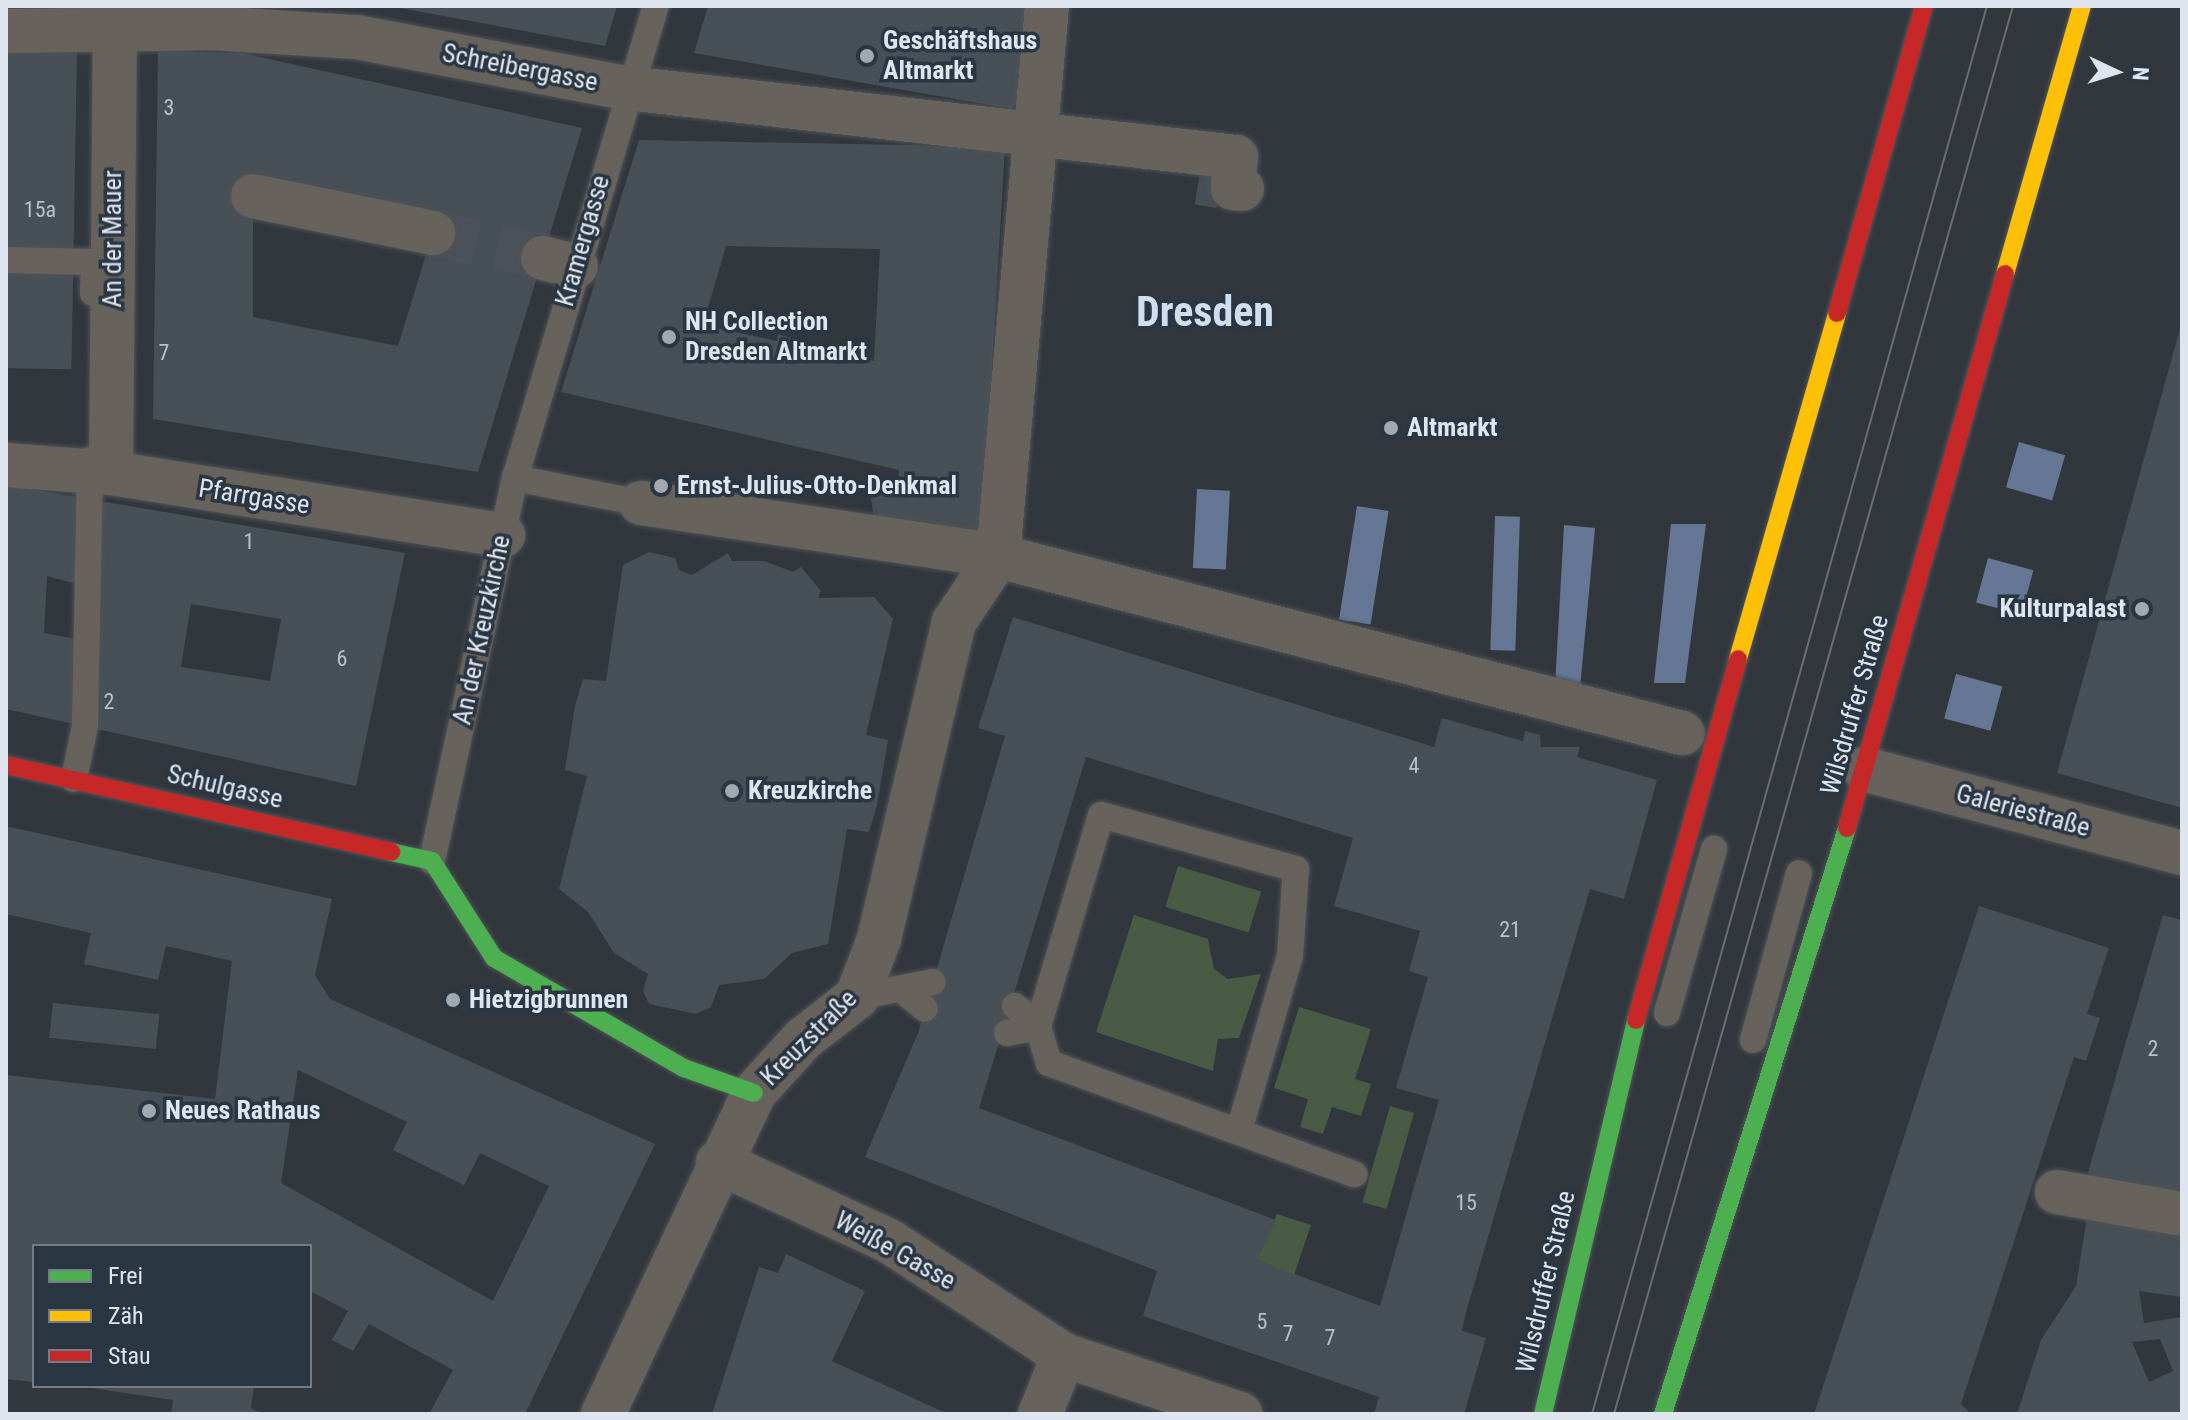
<!DOCTYPE html>
<html>
<head>
<meta charset="utf-8">
<style>
  body { margin:0 }
  #map { position:relative; width:2188px; height:1420px; overflow:hidden; background:#31373d; font-family:"Roboto Condensed",sans-serif }
  div>[style] { position:absolute }
  .green>* { inset:0; background:#495b45; transform-origin:0 0 }
  .water>* { inset:0; background:#657794; transform-origin:0 0 }
  .building>* { inset:0; background:#485057; transform-origin:0 0 }
  .street-tunnel>* { height:44px; margin-top:-22px; transform-origin:0; background:repeating-linear-gradient(90deg,#4b5158 0 44px,transparent 0 66px) }
  .roads { filter:drop-shadow(0 0 2px #4e5358) drop-shadow(0 0 2px #4e5358) }
  .lane>* { height:26px; margin:-13px; padding:0 13px; transform-origin:13px; border-radius:13px; background:#67635c }
  .street>* { height:44px; margin:-22px; padding:0 22px; transform-origin:22px; border-radius:22px; background:#67635c }
  .fast>* { height:18px; margin:-9px; padding:0 9px; transform-origin:9px; border-radius:9px; background:#4caf50 }
  .slow>* { height:18px; margin:-9px; padding:0 9px; transform-origin:9px; border-radius:9px; background:#ffc107 }
  .jam>* { height:18px; margin:-9px; padding:0 9px; transform-origin:9px; border-radius:9px; background:#c62828 }
  .tram>* { height:2px; margin:-1px; padding:0 1px; transform-origin:1px; border-radius:1px; background:#6d6d6b }
  .dots>* { width:22px; height:22px; translate:-50% -50%; box-sizing:border-box; border:4px solid #2b3643; border-radius:50% }
  span { translate:-50% -50%; white-space:nowrap; text-align:center; line-height:1.15; -webkit-text-stroke:7px #2b3643; paint-order:stroke }
  .number-label { font-size:22px; color:#b8c0c8 }
  .number-label span { -webkit-text-stroke-width:0 }
  .poi-label { font-size:26px; color:#dee5ee; font-weight:700 }
  .left { translate:0 -50%; text-align:left }
  .right { translate:-100% -50%; text-align:right }
  .street-label { font-size:26px; color:#dee5ee }
  .town-label { font-size:42px; color:#d0deef; font-weight:700 }
  .frame { position:absolute; inset:0; border:8px solid #dee5ee; pointer-events:none }
  .legend { position:absolute; left:32px; top:1244px; width:280px; height:144px; box-sizing:border-box; background:#2b3643; border:2px solid #737c87; margin:0; padding:10px 14px; list-style:none; font-size:24px; color:#dee5ee }
  .legend li { display:flex; align-items:center; gap:16px; height:40px }
  .legend b { width:40px; border:2px solid #737c87 }
  .north { position:absolute; left:2076px; top:32px; width:80px; height:80px; -webkit-text-stroke:6px #2b3643; paint-order:stroke; rotate:94deg; font-size:22px; font-weight:700; line-height:32px; text-align:center; color:#dee5ee }
  .north::after { content:''; display:block; margin:auto; width:28px; height:36px; background:#dee5ee; clip-path:polygon(50% 0,100% 100%,50% 72%,0 100%) }
</style>
</head>
<body>
<div id="map">
  <div class="green">
    <div style="left:1178px;top:866px;width:87px;height:43px;rotate:17deg"></div>
    <div style="clip-path:polygon(1134px 915px,1208px 939px,1214px 969px,1228px 979px,1261px 974px,1239px 1038px,1218px 1039px,1213px 1071px,1096px 1032px)"></div>
    <div style="clip-path:polygon(1299px 1007px,1371px 1029px,1355px 1079px,1371px 1084px,1361px 1116px,1332px 1107px,1323px 1134px,1300px 1127px,1308px 1099px,1274px 1088px)"></div>
    <div style="left:1390px;top:1106px;width:25px;height:100px;rotate:16deg"></div>
    <div style="clip-path:polygon(1277px 1214px,1311px 1225px,1294px 1275px,1257px 1260px)"></div>
  </div>
  <div class="water">
    <div style="left:2019px;top:442px;width:48px;height:47px;rotate:16deg"></div>
    <div style="left:1197px;top:489px;width:33px;height:79px;rotate:3deg"></div>
    <div style="left:1357px;top:506px;width:32px;height:115px;rotate:9deg"></div>
    <div style="left:1495px;top:516px;width:25px;height:134px;rotate:2deg"></div>
    <div style="clip-path:polygon(1671px 524px,1706px 524px,1685px 683px,1654px 683px)"></div>
    <div style="clip-path:polygon(1564px 525px,1595px 528px,1580px 688px,1555px 686px)"></div>
    <div style="left:1988px;top:558px;width:47px;height:46px;rotate:15deg"></div>
    <div style="left:1956px;top:674px;width:48px;height:46px;rotate:15deg"></div>
  </div>
  <div class="building">
    <div style="clip-path:polygon(390px 6px,617px 6px,605px 46px)"></div>
    <div style="clip-path:polygon(708px 6px,1028px 6px,1017px 100px,1012px 109px,694px 53px)"></div>
    <div style="left:6px;top:50px;width:71px;height:318px;rotate:1deg"></div>
    <div style="clip-path:polygon(evenodd,158px 51px,242px 53px,582px 128px,478px 472px,153px 419px,158px 51px,253px 173px,439px 212px,398px 346px,253px 317px,253px 173px)"></div>
    <div style="clip-path:polygon(evenodd,639px 140px,1005px 147px,982px 536px,875px 528px,870px 489px,898px 485px,899px 470px,561px 392px,639px 140px,726px 246px,880px 249px,874px 361px,778px 334px,777px 341px,703px 325px,726px 246px)"></div>
    <div style="left:1203px;top:157px;width:22px;height:48px;rotate:10deg"></div>
    <div style="clip-path:polygon(2181px 325px,2182px 326px,2182px 808px,2057px 773px)"></div>
    <div style="clip-path:polygon(evenodd,6px 485px,405px 553px,356px 786px,6px 709px,6px 485px,47px 576px,96px 589px,88px 641px,44px 633px,47px 576px,6px 485px,191px 604px,281px 619px,270px 681px,181px 667px,191px 604px)"></div>
    <div style="clip-path:polygon(649px 552px,675px 558px,679px 570px,692px 575px,728px 553px,732px 561px,764px 561px,793px 572px,801px 567px,821px 591px,818px 598px,874px 597px,893px 619px,866px 735px,888px 740px,877px 805px,869px 832px,847px 829px,828px 944px,792px 953px,764px 979px,719px 985px,711px 1007px,696px 1014px,649px 1004px,643px 991px,648px 974px,614px 953px,588px 912px,559px 889px,587px 776px,565px 770px,575px 706px,583px 679px,606px 681px,623px 565px)"></div>
    <div style="clip-path:polygon(evenodd,1013px 617px,1434px 747px,1442px 718px,1523px 741px,1525px 731px,1540px 735px,1541px 747px,1580px 747px,1577px 757px,1657px 780px,1624px 899px,1590px 889px,1466px 1312px,1462px 1331px,1486px 1338px,1464px 1414px,1374px 1414px,1379px 1397px,1143px 1316px,1157px 1271px,865px 1157px,918px 1033px,1005px 736px,978px 728px,1013px 617px,1086px 757px,1353px 838px,1334px 906px,1420px 931px,1409px 971px,1428px 977px,1396px 1088px,1439px 1100px,1380px 1306px,1257px 1260px,1276px 1220px,979px 1108px,1086px 757px)"></div>
    <div style="clip-path:polygon(evenodd,6px 826px,332px 899px,315px 975px,330px 999px,655px 1144px,525px 1414px,429px 1414px,453px 1370px,369px 1324px,353px 1351px,332px 1340px,348px 1311px,310px 1291px,310px 1246px,34px 1246px,34px 1382px,6px 1379px,6px 1075px,215px 1099px,232px 961px,166px 946px,158px 980px,84px 964px,91px 933px,6px 914px,6px 826px,298px 1070px,407px 1122px,393px 1150px,464px 1185px,480px 1153px,549px 1186px,493px 1301px,281px 1183px,298px 1070px)"></div>
    <div style="clip-path:polygon(1979px 906px,2109px 948px,2087px 1014px,2100px 1018px,2086px 1061px,2074px 1057px,1961px 1404px,1971px 1414px,1814px 1414px)"></div>
    <div style="clip-path:polygon(2163px 915px,2182px 920px,2182px 1197px,2086px 1179px)"></div>
    <div style="left:53px;top:1003px;width:107px;height:35px;rotate:6deg"></div>
    <div style="clip-path:polygon(evenodd,2087px 1217px,2182px 1232px,2182px 1297px,2139px 1291px,2144px 1323px,2182px 1317px,2182px 1414px,2017px 1414px,2041px 1340px,2076px 1286px,2087px 1217px,2160px 1339px,2173px 1371px,2149px 1382px,2132px 1342px,2160px 1339px)"></div>
    <div style="clip-path:polygon(786px 1254px,865px 1291px,832px 1361px,948px 1414px,712px 1414px,759px 1267px,778px 1273px)"></div>
    <div style="clip-path:polygon(78px 1386px,254px 1386px,251px 1408px,262px 1414px,171px 1414px,173px 1400px)"></div>
  </div>
  <div class="street-tunnel">
    <div style="left:433px;top:233px;width:113px;rotate:12.8deg"></div>
  </div>
  <div class="roads">
    <div class="lane">
      <div style="left:6px;top:260px;width:88px;rotate:1.3deg"></div>
      <div style="left:94px;top:262px;width:31px;rotate:92deg"></div>
      <div style="left:515px;top:478px;width:128px;rotate:11.2deg"></div>
      <div style="left:74px;top:779px;width:54px;rotate:-78.3deg"></div>
      <div style="left:85px;top:726px;width:266px;rotate:-88.9deg"></div>
      <div style="left:432px;top:861px;width:392px;rotate:-77.8deg"></div>
      <div style="left:515px;top:478px;width:493px;rotate:-73.4deg"></div>
      <div style="left:903px;top:991px;width:28px;rotate:39deg"></div>
      <div style="left:857px;top:997px;width:77px;rotate:-11.2deg"></div>
      <div style="left:1015px;top:1006px;width:31px;rotate:42deg"></div>
      <div style="left:1667px;top:1013px;width:171px;rotate:-74deg"></div>
      <div style="left:1007px;top:1033px;width:32px;rotate:-11deg"></div>
      <div style="left:1753px;top:1040px;width:173px;rotate:-74.6deg"></div>
      <div style="left:1239px;top:1131px;width:182px;rotate:-73.8deg"></div>
      <div style="left:1290px;top:956px;width:87px;rotate:-86.1deg"></div>
      <div style="left:1296px;top:869px;width:202px;rotate:-164.5deg"></div>
      <div style="left:1101px;top:815px;width:221px;rotate:106.6deg"></div>
      <div style="left:1038px;top:1027px;width:38px;rotate:73deg"></div>
      <div style="left:1049px;top:1063px;width:325px;rotate:20deg"></div>
    </div>
    <div class="street">
      <div style="left:6px;top:31px;width:205px;rotate:-0.8deg"></div>
      <div style="left:211px;top:28px;width:145px;rotate:3.6deg"></div>
      <div style="left:356px;top:37px;width:276px;rotate:10.7deg"></div>
      <div style="left:627px;top:88px;width:613px;rotate:6.46deg"></div>
      <div style="left:1236px;top:157px;width:31px;rotate:96deg"></div>
      <div style="left:1233px;top:188px;width:9px;rotate:6deg"></div>
      <div style="left:253px;top:196px;width:184px;rotate:11.6deg"></div>
      <div style="left:543px;top:258px;width:34px;rotate:14deg"></div>
      <div style="left:6px;top:465px;width:105px;rotate:4.4deg"></div>
      <div style="left:111px;top:473px;width:397px;rotate:9deg"></div>
      <div style="left:111px;top:473px;width:443px;rotate:-89.5deg"></div>
      <div style="left:115px;top:30px;width:26px;rotate:-69deg"></div>
      <div style="left:641px;top:503px;width:361px;rotate:8.4deg"></div>
      <div style="left:998px;top:556px;width:707px;rotate:14.51deg"></div>
      <div style="left:1864px;top:769px;width:329px;rotate:14.8deg"></div>
      <div style="left:718px;top:1162px;width:188px;rotate:24.8deg"></div>
      <div style="left:889px;top:1241px;width:209px;rotate:33.1deg"></div>
      <div style="left:1064px;top:1355px;width:186px;rotate:18.5deg"></div>
      <div style="left:2057px;top:1192px;width:127px;rotate:10deg"></div>
      <div style="left:603px;top:1414px;width:355px;rotate:-64.8deg"></div>
      <div style="left:754px;top:1093px;width:73px;rotate:-47.8deg"></div>
      <div style="left:803px;top:1039px;width:68px;rotate:-37.9deg"></div>
      <div style="left:857px;top:997px;width:62px;rotate:-69.2deg"></div>
      <div style="left:879px;top:939px;width:326px;rotate:-76.7deg"></div>
      <div style="left:954px;top:622px;width:79px;rotate:-56.3deg"></div>
      <div style="left:998px;top:556px;width:552px;rotate:-84.91deg"></div>
      <div style="left:1040px;top:1414px;width:64px;rotate:-67.9deg"></div>
    </div>
    <div class="fast">
      <div style="left:391px;top:852px;width:42px;rotate:12.4deg"></div>
      <div style="left:432px;top:861px;width:115px;rotate:57.4deg"></div>
      <div style="left:494px;top:958px;width:220px;rotate:30.1deg"></div>
      <div style="left:684px;top:1068px;width:74px;rotate:19.7deg"></div>
      <div style="left:1543px;top:1414px;width:405px;rotate:-76.7deg"></div>
      <div style="left:1663px;top:1414px;width:614px;rotate:-72.57deg"></div>
    </div>
    <div class="slow">
      <div style="left:2005px;top:274px;width:279px;rotate:-74deg"></div>
      <div style="left:1738px;top:659px;width:360px;rotate:-74deg"></div>
    </div>
    <div class="jam">
      <div style="left:1837px;top:313px;width:319px;rotate:-74.2deg"></div>
      <div style="left:6px;top:765px;width:395px;rotate:12.7deg"></div>
      <div style="left:1847px;top:828px;width:576px;rotate:-74.08deg"></div>
      <div style="left:1636px;top:1020px;width:375px;rotate:-74.2deg"></div>
    </div>
  </div>
  <div class="tram">
    <div style="left:1592px;top:1414px;width:1462px;rotate:-74.33deg"></div>
    <div style="left:1614px;top:1414px;width:1463px;rotate:-74.18deg"></div>
  </div>
  <div class="dots">
    <div style="left:867px;top:56px;background:#a1a8b0"></div>
    <div style="left:669px;top:337px;background:#a1a8b0"></div>
    <div style="left:1391px;top:428px;background:#a1a8b0"></div>
    <div style="left:661px;top:486px;background:#a1a8b0"></div>
    <div style="left:2142px;top:609px;background:#a1a8b0"></div>
    <div style="left:732px;top:791px;background:#a1a8b0"></div>
    <div style="left:453px;top:1000px;background:#a1a8b0"></div>
    <div style="left:149px;top:1111px;background:#a1a8b0"></div>
  </div>
  <div class="number-label">
    <span style="left:169px;top:108px">3</span>
    <span style="left:40px;top:210px">15a</span>
    <span style="left:164px;top:353px">7</span>
    <span style="left:249px;top:542px">1</span>
    <span style="left:342px;top:659px">6</span>
    <span style="left:109px;top:702px">2</span>
    <span style="left:1414px;top:766px">4</span>
    <span style="left:1510px;top:930px">21</span>
    <span style="left:2153px;top:1049px">2</span>
    <span style="left:1466px;top:1203px">15</span>
    <span style="left:1262px;top:1322px">5</span>
    <span style="left:1288px;top:1334px">7</span>
    <span style="left:1330px;top:1338px">7</span>
  </div>
  <div class="poi-label">
    <span class="left" style="left:883px;top:56px">Geschäftshaus<br>Altmarkt</span>
    <span class="left" style="left:685px;top:337px">NH Collection<br>Dresden Altmarkt</span>
    <span class="left" style="left:1407px;top:428px">Altmarkt</span>
    <span class="left" style="left:677px;top:486px">Ernst-Julius-Otto-Denkmal</span>
    <span class="right" style="left:2126px;top:609px">Kulturpalast</span>
    <span class="left" style="left:748px;top:791px">Kreuzkirche</span>
    <span class="left" style="left:469px;top:1000px">Hietzigbrunnen</span>
    <span class="left" style="left:165px;top:1111px">Neues Rathaus</span>
  </div>
  <div class="street-label">
    <span style="left:520px;top:68px;rotate:11deg">Schreibergasse</span>
    <span style="left:113px;top:239px;rotate:-90deg">An der Mauer</span>
    <span style="left:583px;top:241px;rotate:-74deg">Kramergasse</span>
    <span style="left:254px;top:497px;rotate:9deg">Pfarrgasse</span>
    <span style="left:482px;top:630px;rotate:-78deg">An der Kreuzkirche</span>
    <span style="left:1855px;top:705px;rotate:-74deg">Wilsdruffer Straße</span>
    <span style="left:225px;top:787px;rotate:13deg">Schulgasse</span>
    <span style="left:2023px;top:811px;rotate:15deg">Galeriestraße</span>
    <span style="left:809px;top:1038px;rotate:-45deg">Kreuzstraße</span>
    <span style="left:895px;top:1251px;rotate:29deg">Weiße Gasse</span>
    <span style="left:1546px;top:1282px;rotate:-77deg">Wilsdruffer Straße</span>
  </div>
  <div class="town-label">
    <span style="left:1205px;top:312px">Dresden</span>
  </div>
  <div class="frame"></div>
  <ul class="legend">
  <li><b style="height:10px;background:#4caf50"></b>Frei</li>
  <li><b style="height:10px;background:#ffc107"></b>Zäh</li>
  <li><b style="height:10px;background:#c62828"></b>Stau</li>
  </ul>
  <div class="north">N</div>
</div>
</body>
</html>
